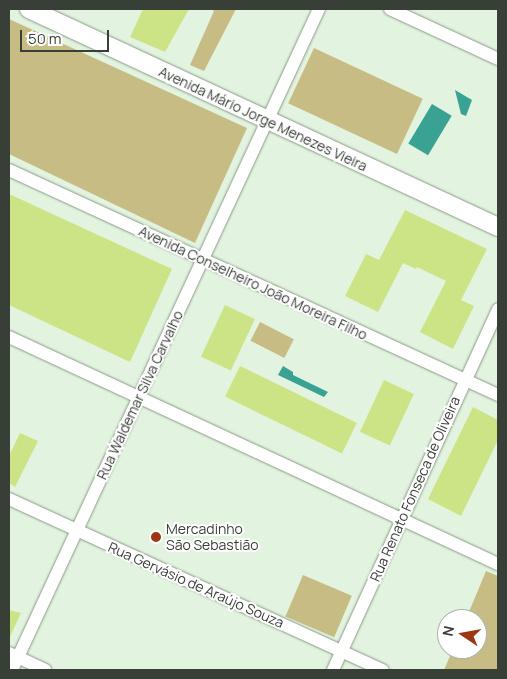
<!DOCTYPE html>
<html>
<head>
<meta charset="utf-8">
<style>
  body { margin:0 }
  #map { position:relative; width:507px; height:679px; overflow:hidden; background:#e2f3df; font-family:Manrope,sans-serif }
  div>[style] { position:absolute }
  .green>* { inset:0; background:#c7bd84; transform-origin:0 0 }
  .water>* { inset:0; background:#3aa292; transform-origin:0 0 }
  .building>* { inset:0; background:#cde486; transform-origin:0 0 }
  .roads { filter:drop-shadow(0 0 1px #8a9a87) drop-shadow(0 0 1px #8a9a87) }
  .street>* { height:12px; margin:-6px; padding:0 6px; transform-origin:6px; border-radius:6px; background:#fff }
  .secondary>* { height:18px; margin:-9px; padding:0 9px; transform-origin:9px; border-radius:9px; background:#fff }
  .dots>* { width:14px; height:14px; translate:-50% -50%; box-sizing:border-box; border:2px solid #fff; border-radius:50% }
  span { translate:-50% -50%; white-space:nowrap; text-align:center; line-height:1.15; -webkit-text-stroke:4px #fff; paint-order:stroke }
  .street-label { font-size:14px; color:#383f37 }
  .poi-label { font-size:14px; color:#383f37 }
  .left { translate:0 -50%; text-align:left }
  .frame { position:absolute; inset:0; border:10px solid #383f37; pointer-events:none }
  .north { position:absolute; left:437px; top:609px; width:50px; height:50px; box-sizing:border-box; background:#fff; border:1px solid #afb2af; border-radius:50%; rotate:282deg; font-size:14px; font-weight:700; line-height:20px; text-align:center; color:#383f37 }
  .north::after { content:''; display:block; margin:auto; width:18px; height:22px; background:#9d3613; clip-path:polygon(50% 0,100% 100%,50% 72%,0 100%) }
  .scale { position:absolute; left:20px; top:30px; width:89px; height:22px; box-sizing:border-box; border:2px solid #383f37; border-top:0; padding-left:6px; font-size:15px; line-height:18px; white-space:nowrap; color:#383f37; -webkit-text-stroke:4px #fff; paint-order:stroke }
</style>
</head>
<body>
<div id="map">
  <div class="green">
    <div style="clip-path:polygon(212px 9px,236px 9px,204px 71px,190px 65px,214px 11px)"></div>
    <div style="clip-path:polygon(9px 19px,247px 128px,195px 243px,9px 154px)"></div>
    <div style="left:314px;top:48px;width:120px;height:61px;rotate:25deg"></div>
    <div style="left:260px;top:322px;width:38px;height:21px;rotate:27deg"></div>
    <div style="clip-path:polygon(486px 571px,498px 576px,498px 670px,444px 670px,453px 649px,477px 649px,477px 619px,466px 619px)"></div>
    <div style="left:303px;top:575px;width:53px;height:45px;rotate:23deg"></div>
  </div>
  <div class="water">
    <div style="clip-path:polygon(455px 90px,472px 100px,466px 116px,461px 114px)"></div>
    <div style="left:432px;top:104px;width:23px;height:46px;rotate:31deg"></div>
    <div style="clip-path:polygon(283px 366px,293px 372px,293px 375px,328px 392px,324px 397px,278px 375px)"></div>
  </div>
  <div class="building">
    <div style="clip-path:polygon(143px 9px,189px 9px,165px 52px,130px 37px)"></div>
    <div style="clip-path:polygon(9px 194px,172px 269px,130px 362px,9px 305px)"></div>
    <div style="clip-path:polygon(405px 210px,487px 249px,461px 300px,474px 306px,453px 349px,420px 332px,446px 281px,417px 267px,416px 269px,403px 263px,378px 312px,345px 296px,366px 254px,379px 260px)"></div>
    <div style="left:225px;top:305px;width:33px;height:57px;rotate:25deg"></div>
    <div style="left:240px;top:366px;width:130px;height:34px;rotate:26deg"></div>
    <div style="left:384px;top:380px;width:33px;height:57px;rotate:25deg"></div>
    <div style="clip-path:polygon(473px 407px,498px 420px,498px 440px,461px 516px,428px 499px)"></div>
    <div style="clip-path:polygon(20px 433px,38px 441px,15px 487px,9px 483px,9px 456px)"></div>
    <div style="clip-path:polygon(9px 610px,21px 613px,9px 639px)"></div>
  </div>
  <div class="roads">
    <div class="street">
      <div style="left:390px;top:9px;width:119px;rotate:24.8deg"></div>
      <div style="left:9px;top:170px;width:538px;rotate:24.71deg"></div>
      <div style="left:9px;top:337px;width:539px;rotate:24.9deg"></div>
      <div style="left:9px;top:499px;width:411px;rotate:24.6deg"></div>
      <div style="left:9px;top:653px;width:40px;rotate:25deg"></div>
      <div style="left:12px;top:670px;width:729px;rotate:-65.09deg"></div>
      <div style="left:333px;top:670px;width:397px;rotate:-65.4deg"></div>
    </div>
    <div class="secondary">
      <div style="left:29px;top:9px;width:517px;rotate:24.93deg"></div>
    </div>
  </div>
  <div class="dots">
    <div style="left:156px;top:537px;background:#9d3613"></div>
  </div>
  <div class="street-label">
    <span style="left:263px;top:119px;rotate:25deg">Avenida Mário Jorge Menezes Vieira</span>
    <span style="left:253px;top:283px;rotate:25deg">Avenida Conselheiro João Moreira Filho</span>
    <span style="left:140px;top:395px;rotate:-65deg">Rua Waldemar Silva Carvalho</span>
    <span style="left:415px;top:489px;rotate:-66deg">Rua Renato Fonseca de Oliveira</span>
    <span style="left:196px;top:585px;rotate:24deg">Rua Gervásio de Araújo Souza</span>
  </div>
  <div class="poi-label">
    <span class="left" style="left:166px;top:537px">Mercadinho<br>São Sebastião</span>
  </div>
  <div class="frame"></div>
  <div class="north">N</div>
  <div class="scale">50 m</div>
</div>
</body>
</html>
